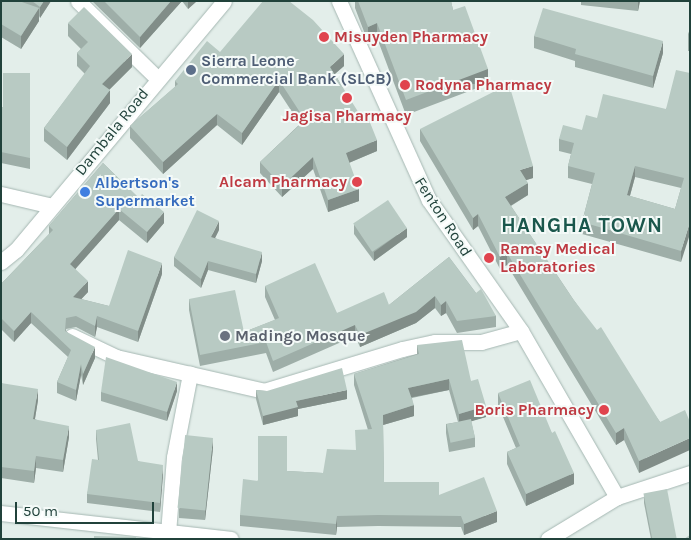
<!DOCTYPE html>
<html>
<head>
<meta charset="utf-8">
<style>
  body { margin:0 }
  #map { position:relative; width:691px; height:540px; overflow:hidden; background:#e3eeea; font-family:Karla,sans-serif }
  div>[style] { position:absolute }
  .roads { filter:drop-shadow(0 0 1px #a5b7b2) drop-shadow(0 0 1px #a5b7b2) }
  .minor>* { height:15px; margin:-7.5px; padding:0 7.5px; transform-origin:7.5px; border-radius:7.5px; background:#fff }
  .tertiary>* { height:15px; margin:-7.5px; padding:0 7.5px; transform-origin:7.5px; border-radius:7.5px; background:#fff }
  .wall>* { inset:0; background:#9eaea8 }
  .shaded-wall>* { inset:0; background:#818d88; transform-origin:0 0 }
  .building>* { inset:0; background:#b8cac3; transform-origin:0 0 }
  .dots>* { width:14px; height:14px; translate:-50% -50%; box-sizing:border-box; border:2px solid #f4faf8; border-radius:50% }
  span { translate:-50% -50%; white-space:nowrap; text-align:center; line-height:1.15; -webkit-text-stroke:4px #f4faf8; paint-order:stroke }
  .health-label { font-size:16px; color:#be3a42; font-weight:700 }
  .left { translate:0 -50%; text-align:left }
  .right { translate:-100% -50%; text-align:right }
  .service-label { font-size:16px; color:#4e5e75; font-weight:700 }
  .street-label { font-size:16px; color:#21423b }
  .shop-label { font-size:16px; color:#366cbe; font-weight:700 }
  .worship-label { font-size:16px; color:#5b616d; font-weight:700 }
  .district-label { font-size:21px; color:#1a574c; font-weight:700; letter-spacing:1px }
  .frame { position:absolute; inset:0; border:2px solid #21423b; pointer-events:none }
  .scale { position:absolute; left:15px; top:502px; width:139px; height:22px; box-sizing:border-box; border:2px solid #21423b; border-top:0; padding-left:6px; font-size:15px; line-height:18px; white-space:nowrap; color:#21423b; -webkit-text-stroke:4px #f4faf8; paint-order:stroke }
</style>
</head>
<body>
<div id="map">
  <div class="roads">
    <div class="minor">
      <div style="left:78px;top:1px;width:109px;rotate:44.3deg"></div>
      <div style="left:72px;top:336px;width:49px;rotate:25.5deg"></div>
      <div style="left:116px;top:357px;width:152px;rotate:12.9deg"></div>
      <div style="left:264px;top:391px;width:144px;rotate:-16.9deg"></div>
      <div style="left:402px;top:349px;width:34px;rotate:-12deg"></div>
      <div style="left:435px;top:342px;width:46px"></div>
      <div style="left:481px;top:342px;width:41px;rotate:-15.4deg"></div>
      <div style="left:168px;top:533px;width:76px;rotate:-85.5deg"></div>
      <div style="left:174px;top:457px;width:85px;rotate:-79.1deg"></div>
    </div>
    <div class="tertiary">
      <div style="left:339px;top:1px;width:218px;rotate:65.7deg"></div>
      <div style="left:429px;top:200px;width:160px;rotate:54.9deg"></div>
      <div style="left:521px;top:331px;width:192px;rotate:60deg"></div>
      <div style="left:1px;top:194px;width:52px;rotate:13.2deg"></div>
      <div style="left:1px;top:262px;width:19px;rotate:-39deg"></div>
      <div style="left:16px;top:250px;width:324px;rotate:-50.1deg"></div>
      <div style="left:1px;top:513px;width:231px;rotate:6.4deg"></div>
      <div style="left:548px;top:539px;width:81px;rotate:-31.3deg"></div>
      <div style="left:617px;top:497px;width:77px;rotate:-18.2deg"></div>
    </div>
  </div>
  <div class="wall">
    <div style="clip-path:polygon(1px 1px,51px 1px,40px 18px,39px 16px,39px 21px,21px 49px,1px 37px)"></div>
    <div style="clip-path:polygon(92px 1px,197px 1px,188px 9px,182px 1px,140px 48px)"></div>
    <div style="clip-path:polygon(355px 1px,451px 1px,453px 10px,488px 84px,406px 115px,377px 38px,368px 42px,355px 8px)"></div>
    <div style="clip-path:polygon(581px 1px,640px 1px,638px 11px,581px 5px)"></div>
    <div style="clip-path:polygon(68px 23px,132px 67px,109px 90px,110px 103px,67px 160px,44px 141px,44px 128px,85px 74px,77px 66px,77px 53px,81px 49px,68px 36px)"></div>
    <div style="clip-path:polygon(690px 29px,690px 51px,688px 51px,688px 34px)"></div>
    <div style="clip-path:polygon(534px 36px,663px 53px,653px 88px,575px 67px,575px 61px,534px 48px)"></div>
    <div style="clip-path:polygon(220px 52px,344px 66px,335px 74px,377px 151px,349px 163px,359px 201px,328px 212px,313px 169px,282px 197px,260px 173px,260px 162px,300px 124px,279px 92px,242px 145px,217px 125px,163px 174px,130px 138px,130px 126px,175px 87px,175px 81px)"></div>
    <div style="clip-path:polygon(30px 73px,30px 169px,1px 163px,1px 107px,3px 107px)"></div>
    <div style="clip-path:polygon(evenodd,690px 73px,681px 262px,582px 234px,582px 222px,592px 184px,568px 178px,568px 166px,571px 154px,559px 151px,559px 139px,582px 130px,597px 118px,666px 109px,690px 73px,635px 177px,681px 188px,675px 209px,630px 196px,635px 177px)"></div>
    <div style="clip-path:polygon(420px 129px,533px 178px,526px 180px,528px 195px,511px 206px,573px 299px,660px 422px,639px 473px,624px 440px,616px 445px,507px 265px,500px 269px,478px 226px,473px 230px,420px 141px)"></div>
    <div style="clip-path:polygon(103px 163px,164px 223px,147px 243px,119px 220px,75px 269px,88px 292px,81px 299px,109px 306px,162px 274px,138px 342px,97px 327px,95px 337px,76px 327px,66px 329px,66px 331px,95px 358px,83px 385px,81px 375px,76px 401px,57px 393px,57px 382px,68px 357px,31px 323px,14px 342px,1px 329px,1px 284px,49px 234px,49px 226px)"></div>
    <div style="clip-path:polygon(354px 225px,407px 237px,374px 261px,354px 234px)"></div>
    <div style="clip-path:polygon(219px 230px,215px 238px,262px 261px,256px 283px,208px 270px,201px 288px,174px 266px,174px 257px)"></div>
    <div style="clip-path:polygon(449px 257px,476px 293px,496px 316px,496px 327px,457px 333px,446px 313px,441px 316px,435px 308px,416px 323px,360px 347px,355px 336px,273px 372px,266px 353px,200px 366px,189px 310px,189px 299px,244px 332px,275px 320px,265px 297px,265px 286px,337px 313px,389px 305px)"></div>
    <div style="clip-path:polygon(417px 345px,471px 381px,486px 417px,471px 421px,475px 438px,475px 447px,449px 452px,446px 433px,446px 424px,458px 422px,449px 390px,412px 398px,414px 416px,383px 425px,384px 482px,439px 495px,497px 522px,464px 535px,461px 527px,378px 526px,337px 527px,336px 535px,240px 526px,240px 515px,258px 480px,287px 471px,323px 473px,356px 450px,368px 430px,354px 385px,354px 374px,417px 354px)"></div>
    <div style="clip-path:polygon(1px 383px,38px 400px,35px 419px,69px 437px,63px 472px,36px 468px,34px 483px,1px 478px)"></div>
    <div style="clip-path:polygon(256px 390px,347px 399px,298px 409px,298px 416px,263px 425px,256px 399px)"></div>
    <div style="clip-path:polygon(177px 391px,167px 421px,101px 401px,101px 392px)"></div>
    <div style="clip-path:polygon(498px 393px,552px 433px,574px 484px,526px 506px,507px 464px,507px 452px,516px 448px,498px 405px)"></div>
    <div style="clip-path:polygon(96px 430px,138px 461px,163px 474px,160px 512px,87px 503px,87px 494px,98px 460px,96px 439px)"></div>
    <div style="clip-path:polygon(213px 448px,205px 520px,179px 518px,179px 509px)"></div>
    <div style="clip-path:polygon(644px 494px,677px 539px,651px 539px,644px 503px)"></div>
  </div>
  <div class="shaded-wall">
    <div style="clip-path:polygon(44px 1px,51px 1px,40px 18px,40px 7px)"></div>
    <div style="clip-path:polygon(171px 1px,182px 1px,140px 48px,140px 37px)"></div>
    <div style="clip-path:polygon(188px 1px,197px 1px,188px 9px)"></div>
    <div style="clip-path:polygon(638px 1px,640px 1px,638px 11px)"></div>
    <div style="clip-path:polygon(39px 8px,39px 21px,21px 49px,21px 36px)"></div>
    <div style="clip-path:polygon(377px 23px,377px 38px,368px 42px,368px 27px)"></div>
    <div style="clip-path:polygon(663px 41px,663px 53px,653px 88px,653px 76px)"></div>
    <div style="clip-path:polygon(132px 54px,132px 67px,102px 97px,102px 84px)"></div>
    <div style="clip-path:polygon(344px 54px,344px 66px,330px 78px,330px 67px)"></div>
    <div style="left:488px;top:69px;width:15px;height:88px;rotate:90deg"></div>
    <div style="clip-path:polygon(279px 80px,279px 92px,242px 145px,242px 133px)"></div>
    <div style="clip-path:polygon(110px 90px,110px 103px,67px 160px,67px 147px)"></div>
    <div style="clip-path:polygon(217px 114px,217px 125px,163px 174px,163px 162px)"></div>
    <div style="clip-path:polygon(377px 140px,377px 151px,346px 164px,346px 153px)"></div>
    <div style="clip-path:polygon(313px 157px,313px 169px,282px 197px,282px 186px)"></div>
    <div style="clip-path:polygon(533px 166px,533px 178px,520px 182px,520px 170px)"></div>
    <div style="clip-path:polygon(635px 166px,635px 177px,627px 206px,627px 195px)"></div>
    <div style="clip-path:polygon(528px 183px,528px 195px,505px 209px,505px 197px)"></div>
    <div style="clip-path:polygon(359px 189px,359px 201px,328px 212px,328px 200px)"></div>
    <div style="clip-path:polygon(119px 209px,119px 220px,70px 275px,70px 264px)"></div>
    <div style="clip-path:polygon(164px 212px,164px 223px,147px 243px,147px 232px)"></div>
    <div style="clip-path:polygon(478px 214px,478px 226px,473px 230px,473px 218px)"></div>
    <div style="clip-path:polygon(219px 221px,219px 230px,211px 246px,211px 237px)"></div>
    <div style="clip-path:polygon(690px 222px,690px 234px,681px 262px,681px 251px)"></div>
    <div style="clip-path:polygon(407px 228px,407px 237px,374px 261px,374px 252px)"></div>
    <div style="clip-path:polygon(262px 252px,262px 261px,256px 283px,256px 274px)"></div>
    <div style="clip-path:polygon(507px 253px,507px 265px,500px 269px,500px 257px)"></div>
    <div style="clip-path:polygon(208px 261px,208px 270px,201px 288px,201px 279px)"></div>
    <div style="clip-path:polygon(162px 263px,162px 274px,138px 342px,138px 331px)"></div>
    <div style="clip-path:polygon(88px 281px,88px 292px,73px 308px,73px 297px)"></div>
    <div style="clip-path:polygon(435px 296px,435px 308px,416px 323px,360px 347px,360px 335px)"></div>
    <div style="clip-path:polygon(446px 301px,446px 313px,441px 316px,441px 305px)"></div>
    <div style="clip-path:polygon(31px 312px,31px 323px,14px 342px,14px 331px)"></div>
    <div style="clip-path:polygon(97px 316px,97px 327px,95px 337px,95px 326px)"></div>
    <div style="left:355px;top:325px;width:11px;height:90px;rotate:90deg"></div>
    <div style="clip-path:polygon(95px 347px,95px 358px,83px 385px,83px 374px)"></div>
    <div style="clip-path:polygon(81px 364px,81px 375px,76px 401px,76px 390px)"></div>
    <div style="clip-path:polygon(449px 379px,449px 390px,408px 398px,408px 388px)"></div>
    <div style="clip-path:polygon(177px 382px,177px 391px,167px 421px,167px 412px)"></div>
    <div style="clip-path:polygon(38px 389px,38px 400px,33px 430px,33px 419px)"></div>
    <div style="clip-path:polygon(347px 390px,347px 399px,298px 409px,298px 416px,263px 425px,263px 416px,296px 401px)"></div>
    <div style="clip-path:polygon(414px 405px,414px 416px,383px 425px,383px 415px)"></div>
    <div style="clip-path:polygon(486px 406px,486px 417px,459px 425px,459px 414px)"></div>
    <div style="clip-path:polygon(69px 426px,69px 437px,63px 472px,63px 460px)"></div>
    <div style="clip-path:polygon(624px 428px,624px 440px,616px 445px,616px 433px)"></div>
    <div style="clip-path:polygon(213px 438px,213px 448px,205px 520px,205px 511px)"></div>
    <div style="clip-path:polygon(690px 438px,690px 450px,639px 473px,639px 461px)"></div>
    <div style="clip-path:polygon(36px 456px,36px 468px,34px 483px,34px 471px)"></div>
    <div style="clip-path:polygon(163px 465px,163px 474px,160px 512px,160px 503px)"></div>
    <div style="clip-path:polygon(574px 473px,574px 484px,526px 506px,526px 494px)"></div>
    <div style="clip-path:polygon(497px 511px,497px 522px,464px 535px,464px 524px)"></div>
    <div style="clip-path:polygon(337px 516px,337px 527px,336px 535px,336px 524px)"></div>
  </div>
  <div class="building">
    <div style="clip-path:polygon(1px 1px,19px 1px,39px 8px,21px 36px,1px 24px)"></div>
    <div style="clip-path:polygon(32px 1px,44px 1px,40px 7px)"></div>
    <div style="clip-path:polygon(104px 1px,171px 1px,140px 37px)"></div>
    <div style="clip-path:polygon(263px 1px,289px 1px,313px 20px,344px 54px,330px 67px,362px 118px,367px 115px,377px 140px,346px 153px,359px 189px,328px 200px,313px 157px,282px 186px,260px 162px,305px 120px,279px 80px,242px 133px,217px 114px,163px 162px,130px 126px,178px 84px,175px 81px,207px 41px,220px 52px)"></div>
    <div style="clip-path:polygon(358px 1px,451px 1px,453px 10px,465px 6px,488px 69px,406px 100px,377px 23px,368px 27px)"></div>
    <div style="clip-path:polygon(84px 7px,132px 54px,102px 84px,110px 90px,67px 147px,44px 128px,90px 66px,77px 53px,88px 42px,68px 23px)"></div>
    <div style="clip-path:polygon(543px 8px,663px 41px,653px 76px,575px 54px,576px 49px,534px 36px)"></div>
    <div style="clip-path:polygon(evenodd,676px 70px,690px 73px,690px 222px,681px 251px,582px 222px,595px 173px,568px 166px,574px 143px,559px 139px,563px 125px,582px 130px,586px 115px,597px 118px,603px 94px,666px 109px,676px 70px,635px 166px,684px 178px,675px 209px,627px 195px,635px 166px)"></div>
    <div style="clip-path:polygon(3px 73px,30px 73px,30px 158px,1px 152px,1px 107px,3px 107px)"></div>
    <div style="clip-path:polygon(509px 84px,533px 166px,520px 170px,528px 183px,505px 197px,573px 299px,597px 330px,601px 327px,660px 422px,685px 410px,690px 422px,690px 438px,639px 461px,624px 428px,616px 433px,507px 253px,500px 257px,478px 214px,473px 218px,420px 129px)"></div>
    <div style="clip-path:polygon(103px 163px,139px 198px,142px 194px,164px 212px,147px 232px,119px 209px,70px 264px,88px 281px,73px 297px,109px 306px,128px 250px,162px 263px,138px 331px,97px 316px,95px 326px,76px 316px,66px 318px,65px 331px,95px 347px,83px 374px,81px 364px,76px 390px,57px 382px,71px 350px,31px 312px,14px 331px,1px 318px,1px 284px,53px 230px,49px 226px)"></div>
    <div style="left:388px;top:200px;width:34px;height:42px;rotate:56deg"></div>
    <div style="clip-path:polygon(197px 210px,219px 221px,211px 237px,262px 252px,256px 274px,208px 261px,201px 279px,174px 257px)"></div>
    <div style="clip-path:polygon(449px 257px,476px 293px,481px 289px,496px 316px,457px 321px,446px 301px,441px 305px,435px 296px,416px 312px,360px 335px,355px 325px,273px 361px,266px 342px,200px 355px,189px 299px,235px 290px,244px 332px,279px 318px,265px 286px,315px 263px,337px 313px,384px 292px,389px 305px)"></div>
    <div style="clip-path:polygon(462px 340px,471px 381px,478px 379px,486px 406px,459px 414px,449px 379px,408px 388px,414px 405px,383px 415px,384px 482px,439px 482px,439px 495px,484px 477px,497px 511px,464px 524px,461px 516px,378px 515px,337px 516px,336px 524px,240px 515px,243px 479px,258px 481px,258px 436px,287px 436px,287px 471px,323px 473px,327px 449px,356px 450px,355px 430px,372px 429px,354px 374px,419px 354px,417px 345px)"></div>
    <div style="clip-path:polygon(106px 357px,177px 382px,167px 412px,101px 392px)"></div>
    <div style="clip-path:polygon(342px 368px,347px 390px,296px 401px,298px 407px,263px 416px,256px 390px,267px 391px)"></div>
    <div style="clip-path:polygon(530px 380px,552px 433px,555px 431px,574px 473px,526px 494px,507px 452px,520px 446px,498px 393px)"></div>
    <div style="clip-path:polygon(1px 383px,38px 389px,33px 419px,69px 426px,63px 460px,36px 456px,34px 471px,1px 467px)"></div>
    <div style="left:471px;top:419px;width:19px;height:25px;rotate:78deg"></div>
    <div style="clip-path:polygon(130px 423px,138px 461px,163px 465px,160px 503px,87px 494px,92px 459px,99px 460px,96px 430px)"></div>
    <div style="left:213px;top:438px;width:73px;height:28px;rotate:96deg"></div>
    <div style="left:667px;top:489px;width:51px;height:24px;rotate:79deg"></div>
    <div style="clip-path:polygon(690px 535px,690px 539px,684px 539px)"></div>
    <div style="clip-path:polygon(94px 536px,136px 537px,136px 539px,94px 539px)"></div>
  </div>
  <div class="dots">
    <div style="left:324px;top:37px;background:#e0444e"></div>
    <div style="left:191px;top:70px;background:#5c6f8a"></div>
    <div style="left:405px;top:85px;background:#e0444e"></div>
    <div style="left:347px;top:98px;background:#e0444e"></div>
    <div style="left:357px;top:182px;background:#e0444e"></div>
    <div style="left:85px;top:192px;background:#3f7fe0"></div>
    <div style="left:489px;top:258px;background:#e0444e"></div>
    <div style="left:225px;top:336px;background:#6b7280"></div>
    <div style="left:604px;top:410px;background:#e0444e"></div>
  </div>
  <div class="health-label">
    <span class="left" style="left:334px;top:37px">Misuyden Pharmacy</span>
    <span class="left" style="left:415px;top:85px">Rodyna Pharmacy</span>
    <span style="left:347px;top:116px">Jagisa Pharmacy</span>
    <span class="right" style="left:347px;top:182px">Alcam Pharmacy</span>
    <span class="left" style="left:500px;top:258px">Ramsy Medical<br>Laboratories</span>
    <span class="right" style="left:594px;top:410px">Boris Pharmacy</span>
  </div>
  <div class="service-label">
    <span class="left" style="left:201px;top:70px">Sierra Leone<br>Commercial Bank (SLCB)</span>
  </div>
  <div class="street-label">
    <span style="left:112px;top:132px;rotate:-51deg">Dambala Road</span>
    <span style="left:443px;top:217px;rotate:57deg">Fenton Road</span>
  </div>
  <div class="shop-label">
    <span class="left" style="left:95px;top:192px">Albertson's<br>Supermarket</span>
  </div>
  <div class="worship-label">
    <span class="left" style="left:235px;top:336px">Madingo Mosque</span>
  </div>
  <div class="district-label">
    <span style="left:582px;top:225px">HANGHA TOWN</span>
  </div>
  <div class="frame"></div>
  <div class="scale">50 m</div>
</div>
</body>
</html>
